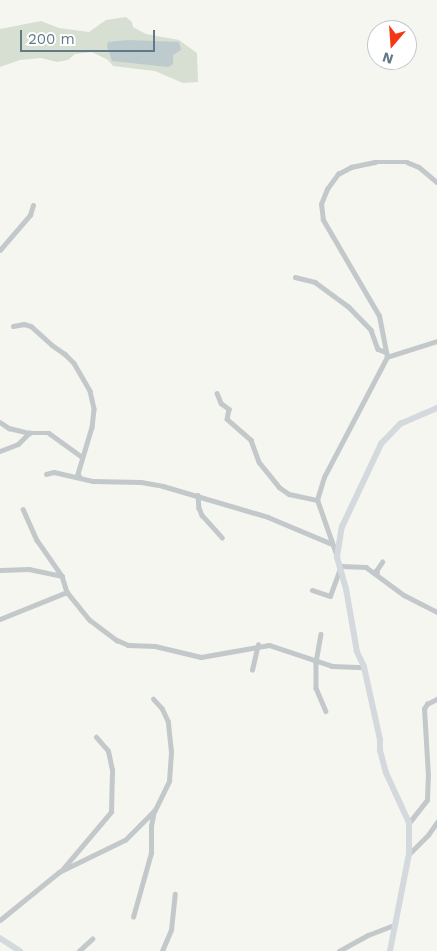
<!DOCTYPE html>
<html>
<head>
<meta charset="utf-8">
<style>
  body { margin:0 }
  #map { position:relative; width:437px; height:951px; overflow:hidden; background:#f6f6f1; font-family:"Work Sans",sans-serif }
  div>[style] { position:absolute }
  .green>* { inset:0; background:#d7ded2 }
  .water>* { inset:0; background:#bdcbcf }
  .street>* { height:4.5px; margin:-2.25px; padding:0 2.25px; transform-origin:2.25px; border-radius:2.25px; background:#c3c8cb }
  .secondary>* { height:5.5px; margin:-2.75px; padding:0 2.75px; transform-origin:2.75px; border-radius:2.75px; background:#d3d9dd }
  span { translate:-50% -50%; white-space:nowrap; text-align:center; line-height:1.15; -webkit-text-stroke:5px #fff; paint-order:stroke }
  .north { position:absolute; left:367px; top:20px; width:50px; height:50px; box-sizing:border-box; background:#fff; border:1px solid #c0c9cf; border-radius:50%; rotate:198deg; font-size:14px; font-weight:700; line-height:20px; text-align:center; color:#627986 }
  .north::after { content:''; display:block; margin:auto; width:18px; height:22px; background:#f43614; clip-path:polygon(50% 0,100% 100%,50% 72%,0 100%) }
  .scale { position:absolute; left:20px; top:30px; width:135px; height:22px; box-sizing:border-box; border:2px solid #627986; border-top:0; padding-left:6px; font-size:15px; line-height:18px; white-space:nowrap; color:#627986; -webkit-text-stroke:4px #fff; paint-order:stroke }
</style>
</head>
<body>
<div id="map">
  <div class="green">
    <div style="clip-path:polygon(126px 17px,132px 22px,133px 27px,146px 34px,179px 40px,197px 53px,198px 82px,183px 83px,155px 71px,113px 66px,108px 60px,92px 52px,75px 54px,68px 60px,57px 62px,41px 58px,20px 60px,0 67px,0 29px,41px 21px,59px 28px,89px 32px,106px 20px)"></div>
  </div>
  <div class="water">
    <div style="clip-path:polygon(128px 40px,179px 42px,181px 50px,173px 55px,173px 64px,168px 67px,112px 61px,107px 46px,108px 42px)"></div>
  </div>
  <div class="street">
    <div style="left:0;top:250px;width:46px;rotate:-49.4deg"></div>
    <div style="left:30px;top:215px;width:10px;rotate:-73deg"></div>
    <div style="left:295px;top:277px;width:21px;rotate:14deg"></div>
    <div style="left:315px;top:282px;width:42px;rotate:36.3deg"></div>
    <div style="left:349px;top:307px;width:32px;rotate:46deg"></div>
    <div style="left:371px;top:330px;width:20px;rotate:70deg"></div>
    <div style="left:378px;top:349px;width:9px;rotate:21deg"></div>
    <div style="left:13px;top:326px;width:11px;rotate:-10deg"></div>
    <div style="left:24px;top:324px;width:7px;rotate:16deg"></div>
    <div style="left:31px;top:326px;width:28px;rotate:42deg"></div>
    <div style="left:52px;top:345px;width:16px;rotate:35deg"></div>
    <div style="left:65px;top:354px;width:13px;rotate:45deg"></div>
    <div style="left:74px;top:363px;width:32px;rotate:60deg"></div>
    <div style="left:90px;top:391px;width:18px;rotate:77deg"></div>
    <div style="left:94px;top:409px;width:18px;rotate:96deg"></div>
    <div style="left:92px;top:427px;width:49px;rotate:106.6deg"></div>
    <div style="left:78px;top:474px;width:4px;rotate:56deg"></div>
    <div style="left:387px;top:357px;width:52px;rotate:-17.7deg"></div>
    <div style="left:217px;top:393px;width:11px;rotate:68deg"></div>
    <div style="left:221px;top:403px;width:10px;rotate:37deg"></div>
    <div style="left:229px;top:409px;width:10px;rotate:101deg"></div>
    <div style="left:227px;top:419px;width:32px;rotate:41deg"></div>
    <div style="left:251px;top:440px;width:23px;rotate:70deg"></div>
    <div style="left:259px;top:462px;width:32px;rotate:51deg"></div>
    <div style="left:279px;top:487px;width:12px;rotate:35deg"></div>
    <div style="left:289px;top:494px;width:29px;rotate:12deg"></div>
    <div style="left:0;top:422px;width:11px;rotate:34deg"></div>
    <div style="left:9px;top:428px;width:21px;rotate:14deg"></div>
    <div style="left:29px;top:433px;width:20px"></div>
    <div style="left:49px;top:433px;width:41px;rotate:36deg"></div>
    <div style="left:0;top:451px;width:19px;rotate:-21deg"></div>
    <div style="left:18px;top:444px;width:16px;rotate:-45deg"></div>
    <div style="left:46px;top:474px;width:8px;rotate:-14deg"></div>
    <div style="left:54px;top:472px;width:40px;rotate:13deg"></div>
    <div style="left:93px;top:481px;width:48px;rotate:1.2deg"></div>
    <div style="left:141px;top:482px;width:22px;rotate:10deg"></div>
    <div style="left:163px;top:486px;width:109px;rotate:16.4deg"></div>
    <div style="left:268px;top:517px;width:67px;rotate:22.8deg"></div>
    <div style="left:198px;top:495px;width:13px;rotate:86deg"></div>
    <div style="left:199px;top:508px;width:8px;rotate:67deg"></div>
    <div style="left:202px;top:515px;width:30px;rotate:48deg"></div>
    <div style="left:23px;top:509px;width:34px;rotate:66deg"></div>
    <div style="left:37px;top:540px;width:44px;rotate:55.2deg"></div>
    <div style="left:62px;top:576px;width:17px;rotate:73deg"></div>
    <div style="left:337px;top:557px;width:60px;rotate:-109.3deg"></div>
    <div style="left:317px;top:500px;width:24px;rotate:-73deg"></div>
    <div style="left:324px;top:477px;width:136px;rotate:-62.3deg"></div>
    <div style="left:387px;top:357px;width:42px;rotate:-101deg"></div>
    <div style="left:379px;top:316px;width:111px;rotate:-120.3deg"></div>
    <div style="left:323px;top:220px;width:16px;rotate:-97deg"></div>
    <div style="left:321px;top:204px;width:16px;rotate:-68deg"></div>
    <div style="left:327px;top:189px;width:19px;rotate:-54deg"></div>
    <div style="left:338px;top:174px;width:15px;rotate:-28deg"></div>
    <div style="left:351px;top:167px;width:25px;rotate:-12deg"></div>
    <div style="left:375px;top:162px;width:32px"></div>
    <div style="left:407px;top:162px;width:13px;rotate:23deg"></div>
    <div style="left:419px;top:167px;width:23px;rotate:40deg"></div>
    <div style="left:0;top:570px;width:29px;rotate:-2deg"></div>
    <div style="left:29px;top:569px;width:34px;rotate:12deg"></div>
    <div style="left:377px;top:573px;width:2px;rotate:-117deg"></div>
    <div style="left:376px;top:571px;width:11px;rotate:-56deg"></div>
    <div style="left:312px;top:590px;width:19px;rotate:18deg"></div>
    <div style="left:330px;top:596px;width:32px;rotate:-70deg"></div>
    <div style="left:341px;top:566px;width:25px;rotate:2deg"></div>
    <div style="left:366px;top:567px;width:47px;rotate:36.4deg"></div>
    <div style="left:404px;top:595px;width:37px;rotate:27deg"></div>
    <div style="left:0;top:619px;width:72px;rotate:-21.9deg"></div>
    <div style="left:67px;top:592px;width:36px;rotate:51deg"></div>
    <div style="left:90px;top:620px;width:34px;rotate:37deg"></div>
    <div style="left:117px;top:640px;width:12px;rotate:24deg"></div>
    <div style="left:128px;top:645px;width:27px;rotate:2deg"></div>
    <div style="left:155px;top:646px;width:47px;rotate:13.4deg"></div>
    <div style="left:201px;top:657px;width:69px;rotate:-10deg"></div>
    <div style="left:269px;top:645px;width:66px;rotate:18.4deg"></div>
    <div style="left:332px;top:666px;width:32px;rotate:2deg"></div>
    <div style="left:321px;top:634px;width:29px;rotate:100deg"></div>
    <div style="left:316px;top:663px;width:25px;rotate:90deg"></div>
    <div style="left:316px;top:688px;width:25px;rotate:67deg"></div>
    <div style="left:252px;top:670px;width:26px;rotate:-77deg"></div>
    <div style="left:409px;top:823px;width:29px;rotate:-52deg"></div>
    <div style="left:427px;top:800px;width:24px;rotate:-88deg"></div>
    <div style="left:428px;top:776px;width:67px;rotate:-93.4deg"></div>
    <div style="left:424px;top:709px;width:6px;rotate:-59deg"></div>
    <div style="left:427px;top:704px;width:11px;rotate:-27deg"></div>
    <div style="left:409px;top:854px;width:27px;rotate:-45deg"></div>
    <div style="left:428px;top:835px;width:16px;rotate:-55deg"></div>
    <div style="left:62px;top:870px;width:76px;rotate:-49.8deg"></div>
    <div style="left:111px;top:812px;width:42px;rotate:-88.6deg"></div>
    <div style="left:112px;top:770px;width:19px;rotate:-102deg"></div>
    <div style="left:108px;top:751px;width:18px;rotate:-131deg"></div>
    <div style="left:133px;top:917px;width:66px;rotate:-74.3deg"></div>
    <div style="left:151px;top:853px;width:27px;rotate:-90deg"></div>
    <div style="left:151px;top:826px;width:15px;rotate:-79deg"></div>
    <div style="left:0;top:920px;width:76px;rotate:-39.1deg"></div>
    <div style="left:59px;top:872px;width:73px;rotate:-25.9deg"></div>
    <div style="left:125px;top:840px;width:42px;rotate:-45deg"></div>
    <div style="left:155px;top:810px;width:32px;rotate:-64deg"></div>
    <div style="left:169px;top:781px;width:29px;rotate:-86deg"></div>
    <div style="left:171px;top:752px;width:30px;rotate:-96deg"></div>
    <div style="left:168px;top:722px;width:14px;rotate:-115deg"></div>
    <div style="left:162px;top:709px;width:13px;rotate:-132deg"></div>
    <div style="left:79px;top:951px;width:18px;rotate:-43deg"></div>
    <div style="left:162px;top:951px;width:23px;rotate:-67deg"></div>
    <div style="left:171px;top:930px;width:36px;rotate:-84deg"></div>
    <div style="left:339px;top:951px;width:33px;rotate:-29deg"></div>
    <div style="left:368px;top:935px;width:28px;rotate:-21deg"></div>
  </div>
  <div class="secondary">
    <div style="left:0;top:938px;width:24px;rotate:33deg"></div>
    <div style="left:390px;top:951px;width:99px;rotate:-78.9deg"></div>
    <div style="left:409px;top:854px;width:31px;rotate:-90deg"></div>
    <div style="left:409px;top:823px;width:55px;rotate:-114.7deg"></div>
    <div style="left:386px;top:773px;width:23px;rotate:-105deg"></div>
    <div style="left:380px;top:751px;width:11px;rotate:-90deg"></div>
    <div style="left:380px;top:740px;width:75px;rotate:-102.4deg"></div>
    <div style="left:364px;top:667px;width:17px;rotate:-115deg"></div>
    <div style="left:357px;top:652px;width:64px;rotate:-99.9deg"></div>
    <div style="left:346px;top:589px;width:33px;rotate:-106deg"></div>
    <div style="left:337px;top:557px;width:30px;rotate:-81deg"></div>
    <div style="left:342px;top:527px;width:92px;rotate:-64.8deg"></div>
    <div style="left:381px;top:444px;width:28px;rotate:-46deg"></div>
    <div style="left:400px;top:424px;width:40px;rotate:-23.4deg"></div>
  </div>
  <div class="north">N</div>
  <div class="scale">200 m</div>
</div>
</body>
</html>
